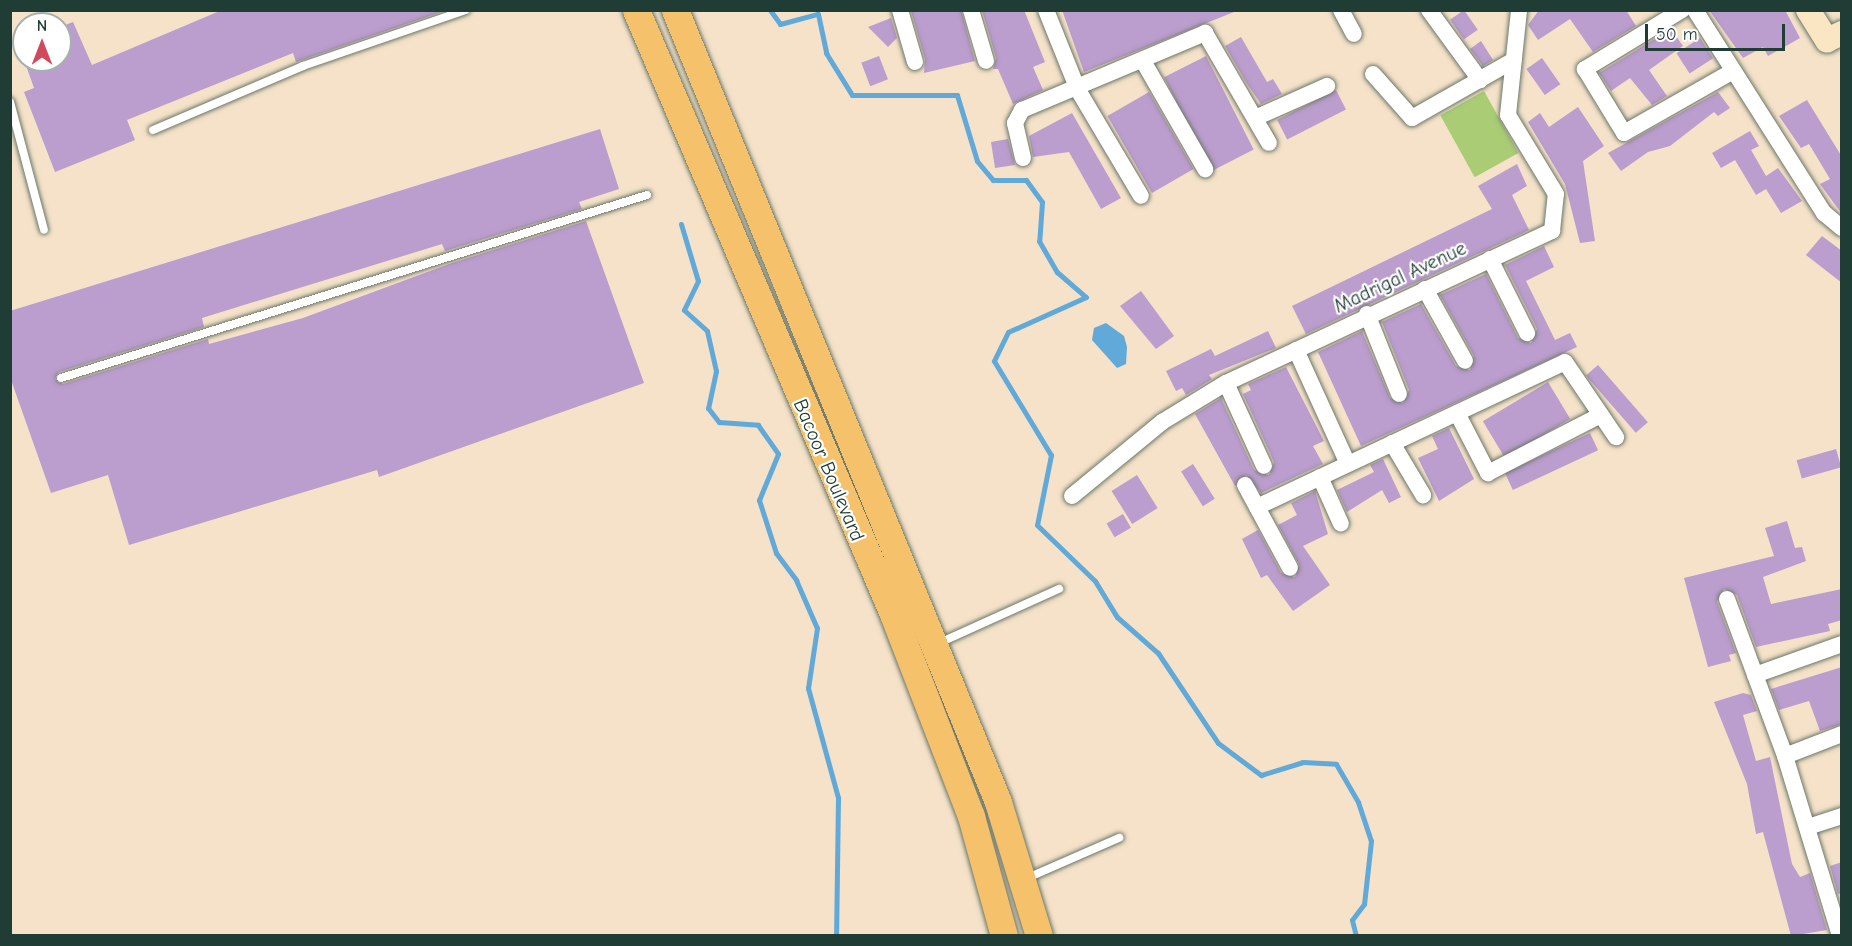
<!DOCTYPE html>
<html>
<head>
<meta charset="utf-8">
<style>
  body { margin:0 }
  #map { position:relative; width:1852px; height:946px; overflow:hidden; background:#f5e2c9; font-family:"Comic Neue",sans-serif }
  div>[style] { position:absolute }
  .green>* { inset:0; background:#a9cc75; transform-origin:0 0 }
  .water>* { inset:0; background:#60a9d8 }
  .stream>* { height:5px; margin:-2.5px; padding:0 2.5px; transform-origin:2.5px; border-radius:2.5px; background:#60a9d8 }
  .building>* { inset:0; background:#bb9dce; transform-origin:0 0 }
  .roads { filter:drop-shadow(0 0 2px #6a7768) drop-shadow(0 0 2px #6a7768) }
  .lane>* { height:8px; margin:-4px; padding:0 4px; transform-origin:4px; border-radius:4px; background:#fff }
  .street>* { height:16px; margin:-8px; padding:0 8px; transform-origin:8px; border-radius:8px; background:#fff }
  .secondary>* { height:24px; margin:-12px; padding:0 12px; transform-origin:12px; border-radius:12px; background:#fbe6c4 }
  .primary>* { height:27px; margin:-13.5px; padding:0 13.5px; transform-origin:13.5px; border-radius:13.5px; background:#f5c16b }
  span { translate:-50% -50%; white-space:nowrap; text-align:center; line-height:1.15; -webkit-text-stroke:4.5px #fff; paint-order:stroke }
  .street-label { font-size:20px; color:#1f3d34 }
  .frame { position:absolute; inset:0; border:12px solid #1f3d34; pointer-events:none }
  .north { position:absolute; left:12px; top:12px; width:60px; height:60px; box-sizing:border-box; background:#fff; border:2px solid #a5b1ae; border-radius:50%; rotate:0deg; font-size:16px; font-weight:700; line-height:24px; text-align:center; color:#1f3d34 }
  .north::after { content:''; display:block; margin:auto; width:21px; height:27px; background:#d1495b; clip-path:polygon(50% 0,100% 100%,50% 72%,0 100%) }
  .scale { position:absolute; left:1645px; top:24px; width:140px; height:27px; box-sizing:border-box; border:3px solid #1f3d34; border-top:0; padding-left:8px; font-size:18px; line-height:21px; white-space:nowrap; color:#1f3d34; -webkit-text-stroke:4px #fff; paint-order:stroke }
</style>
</head>
<body>
<div id="map">
  <div class="green">
    <div style="left:1484px;top:91px;width:71px;height:50px;rotate:61deg"></div>
  </div>
  <div class="water">
    <div style="clip-path:polygon(1106px 323px,1124px 336px,1127px 347px,1126px 364px,1117px 368px,1092px 340px,1094px 328px)"></div>
  </div>
  <div class="stream">
    <div style="left:770px;top:10px;width:17px;rotate:54deg"></div>
    <div style="left:780px;top:24px;width:39px;rotate:-15deg"></div>
    <div style="left:818px;top:14px;width:40px;rotate:78deg"></div>
    <div style="left:826px;top:53px;width:49px;rotate:58.2deg"></div>
    <div style="left:852px;top:95px;width:105px"></div>
    <div style="left:957px;top:95px;width:69px;rotate:73.1deg"></div>
    <div style="left:977px;top:161px;width:25px;rotate:50deg"></div>
    <div style="left:993px;top:180px;width:33px"></div>
    <div style="left:1026px;top:180px;width:27px;rotate:54deg"></div>
    <div style="left:1042px;top:202px;width:39px;rotate:94deg"></div>
    <div style="left:1039px;top:241px;width:36px;rotate:60deg"></div>
    <div style="left:1057px;top:272px;width:38px;rotate:41deg"></div>
    <div style="left:1086px;top:297px;width:85px;rotate:155.8deg"></div>
    <div style="left:1008px;top:332px;width:32px;rotate:116deg"></div>
    <div style="left:994px;top:361px;width:110px;rotate:58.8deg"></div>
    <div style="left:1051px;top:455px;width:71px;rotate:101.3deg"></div>
    <div style="left:1037px;top:525px;width:81px;rotate:44deg"></div>
    <div style="left:1095px;top:581px;width:42px;rotate:58.6deg"></div>
    <div style="left:1117px;top:617px;width:55px;rotate:41.3deg"></div>
    <div style="left:1158px;top:653px;width:108px;rotate:56.3deg"></div>
    <div style="left:1218px;top:743px;width:54px;rotate:36.7deg"></div>
    <div style="left:1261px;top:775px;width:44px;rotate:-17.2deg"></div>
    <div style="left:1303px;top:762px;width:33px;rotate:3deg"></div>
    <div style="left:1336px;top:764px;width:44px;rotate:59.9deg"></div>
    <div style="left:1358px;top:802px;width:41px;rotate:71.6deg"></div>
    <div style="left:1371px;top:841px;width:63px;rotate:96.3deg"></div>
    <div style="left:1364px;top:904px;width:20px;rotate:127deg"></div>
    <div style="left:1352px;top:920px;width:16px;rotate:76deg"></div>
    <div style="left:681px;top:224px;width:59px;rotate:73.4deg"></div>
    <div style="left:698px;top:281px;width:32px;rotate:116deg"></div>
    <div style="left:684px;top:310px;width:31px;rotate:42deg"></div>
    <div style="left:707px;top:331px;width:41px;rotate:77.3deg"></div>
    <div style="left:716px;top:371px;width:38px;rotate:102deg"></div>
    <div style="left:708px;top:408px;width:18px;rotate:52deg"></div>
    <div style="left:719px;top:422px;width:39px;rotate:4deg"></div>
    <div style="left:758px;top:425px;width:35px;rotate:55deg"></div>
    <div style="left:778px;top:454px;width:50px;rotate:112.4deg"></div>
    <div style="left:759px;top:500px;width:56px;rotate:72.2deg"></div>
    <div style="left:776px;top:553px;width:34px;rotate:53deg"></div>
    <div style="left:796px;top:580px;width:52px;rotate:66.4deg"></div>
    <div style="left:817px;top:628px;width:61px;rotate:98.5deg"></div>
    <div style="left:808px;top:688px;width:114px;rotate:74.7deg"></div>
    <div style="left:838px;top:798px;width:138px;rotate:90.8deg"></div>
  </div>
  <div class="building">
    <div style="clip-path:polygon(222px 10px,441px 12px,296px 62px,293px 53px,127px 120px,135px 140px,55px 172px,24px 92px,34px 88px,24px 60px,60px 60px,60px 27px,73px 22px,92px 65px)"></div>
    <div style="clip-path:polygon(961px 10px,975px 61px,924px 73px,925px 59px,911px 11px)"></div>
    <div style="clip-path:polygon(982px 10px,1024px 10px,1045px 62px,1033px 67px,1043px 90px,1013px 104px,998px 69px,993px 69px,996px 58px)"></div>
    <div style="clip-path:polygon(1062px 10px,1239px 10px,1084px 72px)"></div>
    <div style="left:1464px;top:10px;width:24px;height:17px;rotate:55deg"></div>
    <div style="clip-path:polygon(1539px 10px,1626px 10px,1636px 26px,1593px 52px,1570px 19px,1538px 40px,1528px 25px)"></div>
    <div style="clip-path:polygon(1709px 10px,1785px 10px,1800px 38px,1768px 56px,1763px 47px,1743px 58px)"></div>
    <div style="clip-path:polygon(891px 18px,897px 38px,888px 47px,868px 27px)"></div>
    <div style="clip-path:polygon(1671px 29px,1683px 46px,1649px 70px,1667px 96px,1652px 105px,1630px 78px,1611px 91px,1599px 73px)"></div>
    <div style="clip-path:polygon(1241px 37px,1267px 82px,1273px 79px,1282px 94px,1261px 104px,1247px 84px,1225px 46px)"></div>
    <div style="left:1700px;top:38px;width:24px;height:28px;rotate:57deg"></div>
    <div style="clip-path:polygon(1481px 41px,1493px 60px,1483px 66px,1470px 49px)"></div>
    <div style="left:879px;top:56px;width:25px;height:19px;rotate:69deg"></div>
    <div style="left:1206px;top:56px;width:105px;height:47px;rotate:63deg"></div>
    <div style="left:1542px;top:58px;width:32px;height:19px;rotate:55deg"></div>
    <div style="left:1336px;top:90px;width:22px;height:66px;rotate:63deg"></div>
    <div style="left:1149px;top:92px;width:89px;height:48px;rotate:60deg"></div>
    <div style="clip-path:polygon(1718px 92px,1730px 108px,1718px 116px,1714px 112px,1670px 146px,1648px 152px,1621px 171px,1608px 153px)"></div>
    <div style="clip-path:polygon(1807px 100px,1842px 157px,1842px 214px,1820px 184px,1830px 179px,1809px 144px,1801px 148px,1779px 116px)"></div>
    <div style="clip-path:polygon(1578px 107px,1604px 146px,1583px 161px,1595px 241px,1580px 243px,1565px 184px,1528px 122px,1540px 113px,1549px 127px)"></div>
    <div style="clip-path:polygon(1072px 113px,1121px 198px,1101px 209px,1069px 152px,1033px 157px,1029px 136px)"></div>
    <div style="clip-path:polygon(600px 129px,619px 189px,579px 202px,582px 209px,445px 251px,442px 244px,202px 318px,204px 327px,59px 372px,55px 379px,63px 384px,208px 339px,209px 344px,303px 318px,449px 264px,586px 221px,644px 383px,379px 477px,377px 470px,129px 545px,108px 475px,51px 493px,10px 377px,10px 311px)"></div>
    <div style="clip-path:polygon(1750px 131px,1759px 146px,1751px 150px,1766px 176px,1778px 168px,1802px 201px,1781px 213px,1766px 189px,1756px 195px,1735px 160px,1721px 168px,1712px 153px)"></div>
    <div style="clip-path:polygon(1008px 139px,1015px 165px,995px 168px,991px 142px)"></div>
    <div style="clip-path:polygon(1517px 164px,1527px 186px,1512px 195px,1529px 230px,1306px 334px,1292px 306px,1492px 209px,1478px 186px)"></div>
    <div style="clip-path:polygon(1822px 236px,1842px 251px,1842px 283px,1806px 255px)"></div>
    <div style="clip-path:polygon(1544px 246px,1554px 267px,1526px 281px,1555px 340px,1570px 333px,1577px 347px,1361px 446px,1318px 352px,1362px 331px,1390px 398px,1403px 403px,1409px 390px,1382px 322px,1421px 304px,1456px 366px,1470px 370px,1474px 356px,1440px 295px,1486px 274px,1518px 338px,1531px 343px,1537px 329px,1505px 265px)"></div>
    <div style="clip-path:polygon(1141px 291px,1174px 336px,1156px 349px,1120px 306px)"></div>
    <div style="clip-path:polygon(1268px 331px,1276px 348px,1209px 375px,1212px 379px,1186px 395px,1182px 388px,1176px 391px,1166px 371px,1211px 349px,1215px 356px)"></div>
    <div style="left:1598px;top:365px;width:76px;height:16px;rotate:49deg"></div>
    <div style="clip-path:polygon(1286px 367px,1324px 441px,1313px 446px,1323px 464px,1261px 493px,1246px 475px,1235px 486px,1195px 414px,1221px 398px,1254px 470px,1269px 475px,1274px 462px,1243px 394px,1251px 390px,1248px 384px)"></div>
    <div style="left:1548px;top:382px;width:43px;height:76px;rotate:59deg"></div>
    <div style="clip-path:polygon(1449px 428px,1474px 479px,1439px 501px,1418px 458px,1438px 449px,1432px 436px)"></div>
    <div style="left:1590px;top:433px;width:19px;height:94px;rotate:65deg"></div>
    <div style="left:1836px;top:449px;width:19px;height:41px;rotate:74deg"></div>
    <div style="clip-path:polygon(1383px 459px,1401px 497px,1389px 503px,1382px 490px,1347px 512px,1337px 490px,1374px 472px,1370px 465px)"></div>
    <div style="left:1193px;top:464px;width:41px;height:14px;rotate:58deg"></div>
    <div style="left:1137px;top:475px;width:39px;height:30px;rotate:58deg"></div>
    <div style="clip-path:polygon(1315px 491px,1328px 534px,1303px 546px,1330px 585px,1293px 611px,1267px 575px,1261px 578px,1242px 539px,1258px 530px,1281px 573px,1295px 577px,1299px 564px,1278px 525px,1297px 515px,1291px 503px)"></div>
    <div style="left:1123px;top:514px;width:16px;height:19px;rotate:60deg"></div>
    <div style="clip-path:polygon(1787px 521px,1795px 548px,1802px 547px,1806px 561px,1763px 577px,1771px 604px,1842px 589px,1842px 620px,1828px 624px,1830px 631px,1756px 647px,1737px 595px,1724px 589px,1717px 602px,1736px 653px,1729px 655px,1731px 661px,1708px 667px,1684px 578px,1774px 556px,1765px 528px)"></div>
    <div style="clip-path:polygon(1842px 667px,1842px 724px,1820px 731px,1809px 701px,1779px 710px,1771px 689px)"></div>
    <div style="clip-path:polygon(1743px 693px,1751px 695px,1757px 711px,1743px 715px,1756px 761px,1770px 757px,1792px 864px,1800px 877px,1810px 873px,1827px 930px,1791px 936px,1763px 832px,1756px 834px,1747px 784px,1714px 702px)"></div>
    <div style="clip-path:polygon(1842px 862px,1842px 893px,1838px 894px,1830px 866px)"></div>
  </div>
  <div class="roads">
    <div class="lane">
      <div style="left:10px;top:102px;width:132px;rotate:75.1deg"></div>
      <div style="left:153px;top:130px;width:163px;rotate:-23.1deg"></div>
      <div style="left:303px;top:66px;width:172px;rotate:-19deg"></div>
      <div style="left:61px;top:378px;width:614px;rotate:-17.34deg"></div>
      <div style="left:937px;top:644px;width:134px;rotate:-24.3deg"></div>
      <div style="left:1025px;top:879px;width:103px;rotate:-23.6deg"></div>
    </div>
    <div class="street">
      <div style="left:900px;top:10px;width:54px;rotate:73.9deg"></div>
      <div style="left:971px;top:10px;width:53px;rotate:73.6deg"></div>
      <div style="left:1046px;top:10px;width:86px;rotate:68.2deg"></div>
      <div style="left:1078px;top:90px;width:123px;rotate:59.3deg"></div>
      <div style="left:1341px;top:10px;width:27px;rotate:62deg"></div>
      <div style="left:1429px;top:10px;width:87px;rotate:53.9deg"></div>
      <div style="left:1682px;top:10px;width:114px;rotate:148.7deg"></div>
      <div style="left:1585px;top:69px;width:75px;rotate:58.6deg"></div>
      <div style="left:1624px;top:133px;width:125px;rotate:-29.6deg"></div>
      <div style="left:1695px;top:10px;width:241px;rotate:57.6deg"></div>
      <div style="left:1824px;top:213px;width:23px;rotate:40deg"></div>
      <div style="left:1143px;top:61px;width:125px;rotate:60.1deg"></div>
      <div style="left:1373px;top:74px;width:59px;rotate:48.4deg"></div>
      <div style="left:1412px;top:118px;width:117px;rotate:-29.6deg"></div>
      <div style="left:1255px;top:118px;width:79px;rotate:-24deg"></div>
      <div style="left:1023px;top:158px;width:36px;rotate:-103deg"></div>
      <div style="left:1015px;top:123px;width:15px;rotate:-62deg"></div>
      <div style="left:1022px;top:110px;width:199px;rotate:-22.8deg"></div>
      <div style="left:1205px;top:33px;width:127px;rotate:59.8deg"></div>
      <div style="left:1490px;top:259px;width:83px;rotate:63.4deg"></div>
      <div style="left:1425px;top:289px;width:82px;rotate:60.9deg"></div>
      <div style="left:1367px;top:314px;width:86px;rotate:68.2deg"></div>
      <div style="left:1296px;top:350px;width:125px;rotate:65.5deg"></div>
      <div style="left:1226px;top:383px;width:91px;rotate:65.4deg"></div>
      <div style="left:1457px;top:413px;width:68px;rotate:62.7deg"></div>
      <div style="left:1488px;top:473px;width:127px;rotate:-27.2deg"></div>
      <div style="left:1392px;top:443px;width:61px;rotate:59.2deg"></div>
      <div style="left:1320px;top:477px;width:51px;rotate:65.9deg"></div>
      <div style="left:1245px;top:485px;width:94px;rotate:61.5deg"></div>
      <div style="left:1072px;top:496px;width:117px;rotate:-39.4deg"></div>
      <div style="left:1162px;top:422px;width:75px;rotate:-31.4deg"></div>
      <div style="left:1226px;top:383px;width:360px;rotate:-25deg"></div>
      <div style="left:1552px;top:231px;width:37px;rotate:-84deg"></div>
      <div style="left:1556px;top:194px;width:92px;rotate:-121.3deg"></div>
      <div style="left:1508px;top:115px;width:106px;rotate:-84deg"></div>
      <div style="left:1257px;top:507px;width:340px;rotate:-25.2deg"></div>
      <div style="left:1565px;top:362px;width:91px;rotate:55.8deg"></div>
      <div style="left:1727px;top:599px;width:167px;rotate:69.7deg"></div>
      <div style="left:1785px;top:756px;width:188px;rotate:73deg"></div>
      <div style="left:1755px;top:675px;width:92px;rotate:-19.6deg"></div>
      <div style="left:1785px;top:756px;width:61px;rotate:-21.1deg"></div>
      <div style="left:1808px;top:827px;width:36px;rotate:-18deg"></div>
    </div>
    <div class="secondary">
      <div style="left:1808px;top:10px;width:36px;rotate:58deg"></div>
      <div style="left:1827px;top:40px;width:17px;rotate:-25deg"></div>
    </div>
    <div class="primary">
      <div style="left:636px;top:10px;width:656px;rotate:66.95deg"></div>
      <div style="left:893px;top:614px;width:217px;rotate:68.9deg"></div>
      <div style="left:971px;top:816px;width:124px;rotate:74.6deg"></div>
      <div style="left:675px;top:10px;width:855px;rotate:67.81deg"></div>
      <div style="left:998px;top:802px;width:140px;rotate:73deg"></div>
    </div>
  </div>
  <div class="street-label">
    <span style="left:1400px;top:277px;rotate:-25deg">Madrigal Avenue</span>
    <span style="left:829px;top:470px;rotate:67deg">Bacoor Boulevard</span>
  </div>
  <div class="frame"></div>
  <div class="north">N</div>
  <div class="scale">50 m</div>
</div>
</body>
</html>
